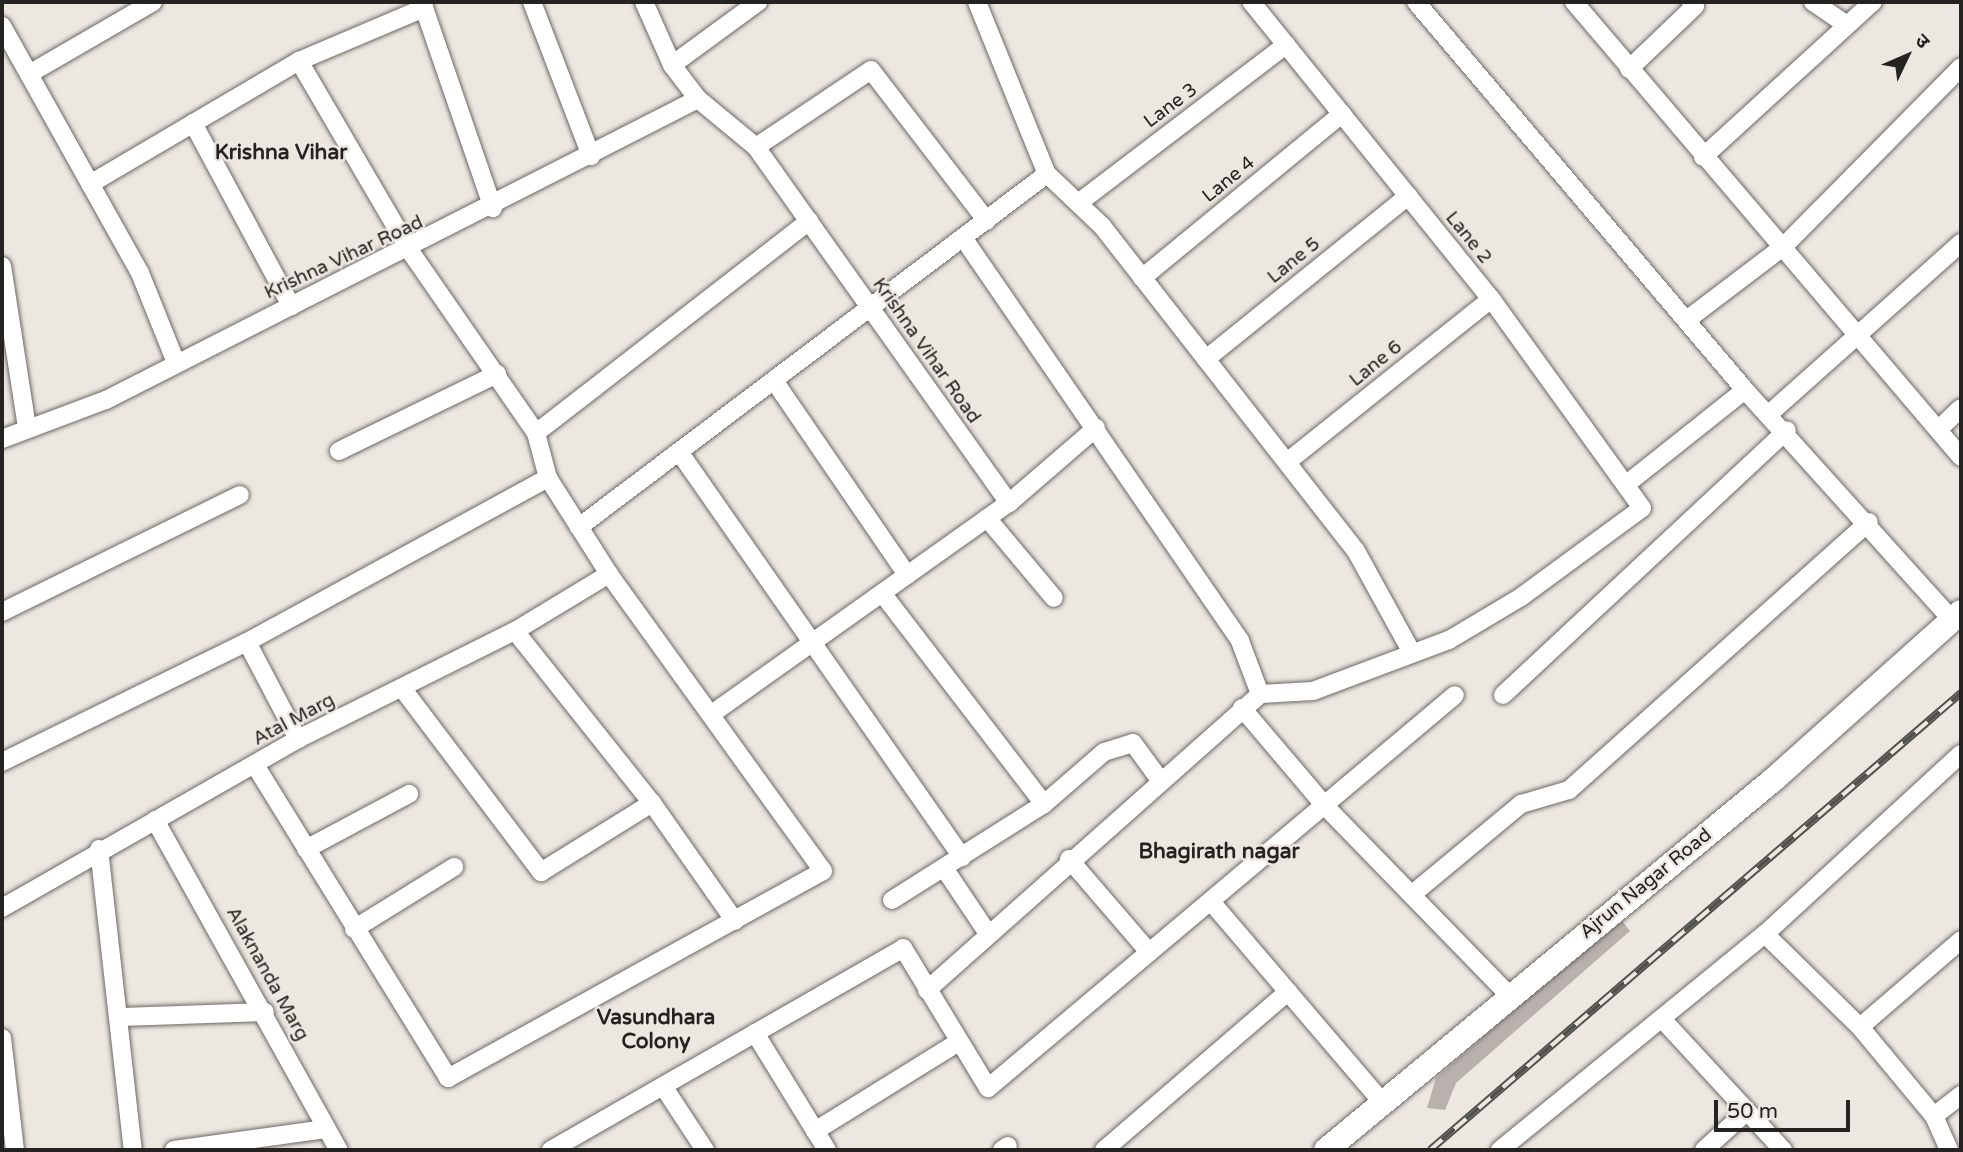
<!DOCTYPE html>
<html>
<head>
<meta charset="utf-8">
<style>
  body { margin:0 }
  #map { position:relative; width:1963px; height:1152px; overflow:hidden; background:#ece7e1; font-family:"Varela Round","Noto Sans Devanagari",sans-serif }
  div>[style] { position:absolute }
  .building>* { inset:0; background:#b9b1ae }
  .roads { filter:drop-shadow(0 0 2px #6d6864) drop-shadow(0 0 2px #6d6864) }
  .street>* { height:18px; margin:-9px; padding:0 9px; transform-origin:9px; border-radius:9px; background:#fff }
  .secondary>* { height:24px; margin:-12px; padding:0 12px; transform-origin:12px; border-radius:12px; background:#fff }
  .rail>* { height:8px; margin-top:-4px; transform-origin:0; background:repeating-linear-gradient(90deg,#ece7e1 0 16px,#53514e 0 32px); box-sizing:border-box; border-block:2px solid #53514e }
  span { translate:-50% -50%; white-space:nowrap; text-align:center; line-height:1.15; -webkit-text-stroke:5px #ece7e1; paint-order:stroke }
  .street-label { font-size:19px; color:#252321 }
  .neighbourhood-label { font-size:21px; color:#252321; font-weight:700 }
  .frame { position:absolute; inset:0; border:4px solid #252321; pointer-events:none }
  .north { position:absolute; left:1872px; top:21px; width:70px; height:70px; -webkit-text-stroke:5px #ece7e1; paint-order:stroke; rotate:46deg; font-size:19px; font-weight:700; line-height:28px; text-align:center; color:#252321 }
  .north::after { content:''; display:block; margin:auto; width:24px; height:32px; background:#252321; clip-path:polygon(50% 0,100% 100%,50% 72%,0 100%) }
  .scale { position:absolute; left:1714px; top:1100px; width:136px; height:32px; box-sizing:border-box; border:4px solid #252321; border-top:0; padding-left:9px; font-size:21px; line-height:24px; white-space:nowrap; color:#252321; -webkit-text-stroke:5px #ece7e1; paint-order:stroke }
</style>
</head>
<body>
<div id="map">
  <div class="building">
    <div style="clip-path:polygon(1620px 918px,1630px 931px,1456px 1083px,1445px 1110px,1427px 1108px,1436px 1078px)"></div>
  </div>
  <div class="roads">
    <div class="street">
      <div style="left:422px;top:2px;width:218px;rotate:71deg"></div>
      <div style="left:532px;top:2px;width:165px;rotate:69deg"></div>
      <div style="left:644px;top:2px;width:69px;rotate:66deg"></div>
      <div style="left:672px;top:65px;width:43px;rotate:52.6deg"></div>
      <div style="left:698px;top:99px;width:75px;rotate:39.6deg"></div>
      <div style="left:756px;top:147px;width:437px;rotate:54.6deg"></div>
      <div style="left:977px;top:2px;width:186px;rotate:67.9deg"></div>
      <div style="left:1047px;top:174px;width:76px;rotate:43.4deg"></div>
      <div style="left:1102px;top:226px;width:412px;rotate:52deg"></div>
      <div style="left:1356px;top:551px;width:116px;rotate:61.2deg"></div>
      <div style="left:1416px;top:2px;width:509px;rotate:49.7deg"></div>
      <div style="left:1745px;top:390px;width:309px;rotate:48deg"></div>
      <div style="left:1574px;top:2px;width:597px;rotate:49.62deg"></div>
      <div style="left:1813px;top:2px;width:41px;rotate:34.1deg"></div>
      <div style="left:2px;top:26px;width:283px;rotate:60.8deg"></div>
      <div style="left:140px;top:273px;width:94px;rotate:68.1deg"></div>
      <div style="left:672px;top:65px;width:107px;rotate:-36.2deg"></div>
      <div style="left:1629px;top:69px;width:91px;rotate:-43.7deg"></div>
      <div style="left:1695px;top:6px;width:6px;rotate:-135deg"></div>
      <div style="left:29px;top:74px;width:143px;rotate:-30.1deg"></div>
      <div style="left:193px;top:123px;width:208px;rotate:61.8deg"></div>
      <div style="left:756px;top:147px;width:138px;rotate:-33.8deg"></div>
      <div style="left:871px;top:70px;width:190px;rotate:52.5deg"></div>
      <div style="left:1703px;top:157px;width:230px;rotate:-42.4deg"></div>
      <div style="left:90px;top:184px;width:243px;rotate:-30.5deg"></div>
      <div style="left:299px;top:61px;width:136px;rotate:-23deg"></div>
      <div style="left:1081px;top:201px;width:258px;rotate:-37.3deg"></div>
      <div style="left:964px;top:239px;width:488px;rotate:55.5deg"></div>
      <div style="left:1240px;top:641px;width:57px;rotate:69.3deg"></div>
      <div style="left:2px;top:266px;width:164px;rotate:81.2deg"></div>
      <div style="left:1142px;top:278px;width:259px;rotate:-39.4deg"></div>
      <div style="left:1688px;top:319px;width:121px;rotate:-37.2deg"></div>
      <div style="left:1784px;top:246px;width:252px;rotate:-45.3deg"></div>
      <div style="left:1206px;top:359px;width:260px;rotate:-38.9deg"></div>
      <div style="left:775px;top:382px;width:234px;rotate:55.6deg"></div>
      <div style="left:1769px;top:414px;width:257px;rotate:-41.7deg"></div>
      <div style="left:1939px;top:429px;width:30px;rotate:-44deg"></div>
      <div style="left:536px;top:433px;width:346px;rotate:-37.8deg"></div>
      <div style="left:2px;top:439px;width:111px;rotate:-20.6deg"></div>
      <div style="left:106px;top:400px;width:664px;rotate:-26.95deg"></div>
      <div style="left:339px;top:451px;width:176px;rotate:-26deg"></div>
      <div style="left:680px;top:453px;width:493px;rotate:55.1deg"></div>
      <div style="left:1287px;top:462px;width:261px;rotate:-38.6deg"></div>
      <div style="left:1628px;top:483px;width:149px;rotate:-38.5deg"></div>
      <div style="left:987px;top:518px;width:104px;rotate:50.1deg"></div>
      <div style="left:579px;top:527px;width:586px;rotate:-37.03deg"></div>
      <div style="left:882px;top:593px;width:266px;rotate:52.5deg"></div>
      <div style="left:2px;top:612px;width:265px;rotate:-26.2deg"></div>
      <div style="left:515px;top:631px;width:220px;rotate:51.5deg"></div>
      <div style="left:652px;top:803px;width:144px;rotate:54.9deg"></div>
      <div style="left:247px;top:642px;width:110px;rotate:62.3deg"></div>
      <div style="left:402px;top:688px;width:231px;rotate:52.9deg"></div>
      <div style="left:541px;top:872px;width:131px;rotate:-31.9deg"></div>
      <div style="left:1503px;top:695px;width:388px;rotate:-43deg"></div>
      <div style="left:1242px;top:708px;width:130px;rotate:49.7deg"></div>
      <div style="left:1326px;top:807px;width:262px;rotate:45.8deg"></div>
      <div style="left:713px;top:713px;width:363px;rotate:-35.4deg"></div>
      <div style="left:1009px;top:503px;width:115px;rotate:-40.8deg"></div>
      <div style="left:2px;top:762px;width:273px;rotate:-26.1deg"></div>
      <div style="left:247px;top:642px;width:343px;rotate:-28.6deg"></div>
      <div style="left:255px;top:765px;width:368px;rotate:58.3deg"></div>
      <div style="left:448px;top:1078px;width:428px;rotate:-28.9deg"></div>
      <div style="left:823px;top:871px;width:366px;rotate:-125.8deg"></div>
      <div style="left:609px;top:574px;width:114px;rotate:-122.4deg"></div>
      <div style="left:548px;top:478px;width:47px;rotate:-104.9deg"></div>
      <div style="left:536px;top:433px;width:221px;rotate:-124.7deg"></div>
      <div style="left:410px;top:251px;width:220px;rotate:-120.3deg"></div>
      <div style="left:155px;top:820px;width:378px;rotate:60.9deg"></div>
      <div style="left:99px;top:849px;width:303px;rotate:83.6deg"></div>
      <div style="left:306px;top:849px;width:117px;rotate:-28.1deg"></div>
      <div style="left:1069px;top:859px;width:123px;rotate:49.3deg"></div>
      <div style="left:944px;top:868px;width:77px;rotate:56.1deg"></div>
      <div style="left:1415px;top:892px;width:138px;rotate:-39.7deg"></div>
      <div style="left:1521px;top:804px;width:50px;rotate:-16.3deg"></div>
      <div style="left:1569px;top:790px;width:402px;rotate:-41.8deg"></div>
      <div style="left:892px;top:900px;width:180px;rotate:-32.3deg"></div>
      <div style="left:1044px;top:804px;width:79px;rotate:-40.9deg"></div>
      <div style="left:1104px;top:752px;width:30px;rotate:-17deg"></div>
      <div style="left:1133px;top:743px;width:46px;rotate:53.9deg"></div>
      <div style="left:1213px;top:904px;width:260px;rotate:49.5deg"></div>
      <div style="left:2px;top:908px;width:341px;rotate:-29.7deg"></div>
      <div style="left:298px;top:739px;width:242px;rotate:-26.5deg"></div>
      <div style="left:515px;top:631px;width:110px;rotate:-31.2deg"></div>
      <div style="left:354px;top:929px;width:118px;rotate:-31.8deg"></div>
      <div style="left:1765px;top:934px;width:133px;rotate:44.4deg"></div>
      <div style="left:1860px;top:1027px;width:116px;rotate:50.3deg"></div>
      <div style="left:1934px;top:1116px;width:37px;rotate:66deg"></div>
      <div style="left:927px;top:990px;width:446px;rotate:-41.6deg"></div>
      <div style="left:1260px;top:694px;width:53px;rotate:-3.2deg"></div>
      <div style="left:1313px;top:691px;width:145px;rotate:-20.6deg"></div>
      <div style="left:1449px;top:640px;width:84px;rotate:-30.8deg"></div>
      <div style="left:1521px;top:597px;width:150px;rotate:-36.3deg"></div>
      <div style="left:1642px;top:508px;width:258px;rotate:-125.8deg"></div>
      <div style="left:1491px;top:299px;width:382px;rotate:-128.9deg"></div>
      <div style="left:122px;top:1017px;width:143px;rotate:-2deg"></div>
      <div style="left:1663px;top:1020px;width:177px;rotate:47.3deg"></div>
      <div style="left:1860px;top:1027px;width:133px;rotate:-40.7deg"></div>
      <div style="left:755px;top:1033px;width:137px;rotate:58.4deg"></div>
      <div style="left:2px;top:1038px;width:113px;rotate:83.4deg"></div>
      <div style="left:663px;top:1086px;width:77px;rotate:56.7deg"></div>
      <div style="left:1934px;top:1116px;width:34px;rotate:-38deg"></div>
      <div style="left:815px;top:1131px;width:167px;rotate:-31.8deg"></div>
      <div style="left:174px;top:1150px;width:153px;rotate:-7.9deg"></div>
      <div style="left:551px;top:1150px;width:406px;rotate:-29.8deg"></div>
      <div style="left:903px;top:948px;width:164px;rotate:58.7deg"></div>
      <div style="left:988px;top:1088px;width:610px;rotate:-40.08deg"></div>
      <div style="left:1002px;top:1150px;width:7px;rotate:-34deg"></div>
      <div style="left:1104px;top:1150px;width:243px;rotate:-40.7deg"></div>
      <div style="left:1500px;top:1150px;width:342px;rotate:-39.2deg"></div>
      <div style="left:1765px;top:934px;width:266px;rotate:-42.6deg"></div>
      <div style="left:1704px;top:1150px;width:57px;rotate:-42.1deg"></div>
    </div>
    <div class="secondary">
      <div style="left:1326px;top:1150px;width:580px;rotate:-39.62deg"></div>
      <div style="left:1773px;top:780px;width:252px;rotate:-41.8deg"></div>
    </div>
  </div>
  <div class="rail">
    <div style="left:1430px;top:1150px;width:701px;rotate:-40.72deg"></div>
  </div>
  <div class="street-label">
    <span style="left:1171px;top:106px;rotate:-37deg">Lane 3</span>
    <span style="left:1229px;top:180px;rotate:-39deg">Lane 4</span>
    <span style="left:1468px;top:238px;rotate:51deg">Lane 2</span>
    <span style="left:344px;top:258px;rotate:-25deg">Krishna Vihar Road</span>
    <span style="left:1294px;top:261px;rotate:-39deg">Lane 5</span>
    <span style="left:926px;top:351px;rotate:55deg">Krishna Vihar Road</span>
    <span style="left:1376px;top:364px;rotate:-39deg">Lane 6</span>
    <span style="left:294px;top:720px;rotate:-28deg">Atal Marg</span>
    <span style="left:1646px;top:884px;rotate:-39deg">Ajrun Nagar Road</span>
    <span style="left:267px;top:974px;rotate:61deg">Alaknanda Marg</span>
  </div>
  <div class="neighbourhood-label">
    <span style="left:281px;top:153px">Krishna Vihar</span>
    <span style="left:1219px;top:852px">Bhagirath nagar</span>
    <span style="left:656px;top:1030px">Vasundhara<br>Colony</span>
  </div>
  <div class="frame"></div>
  <div class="north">उ</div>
  <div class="scale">50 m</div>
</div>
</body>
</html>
